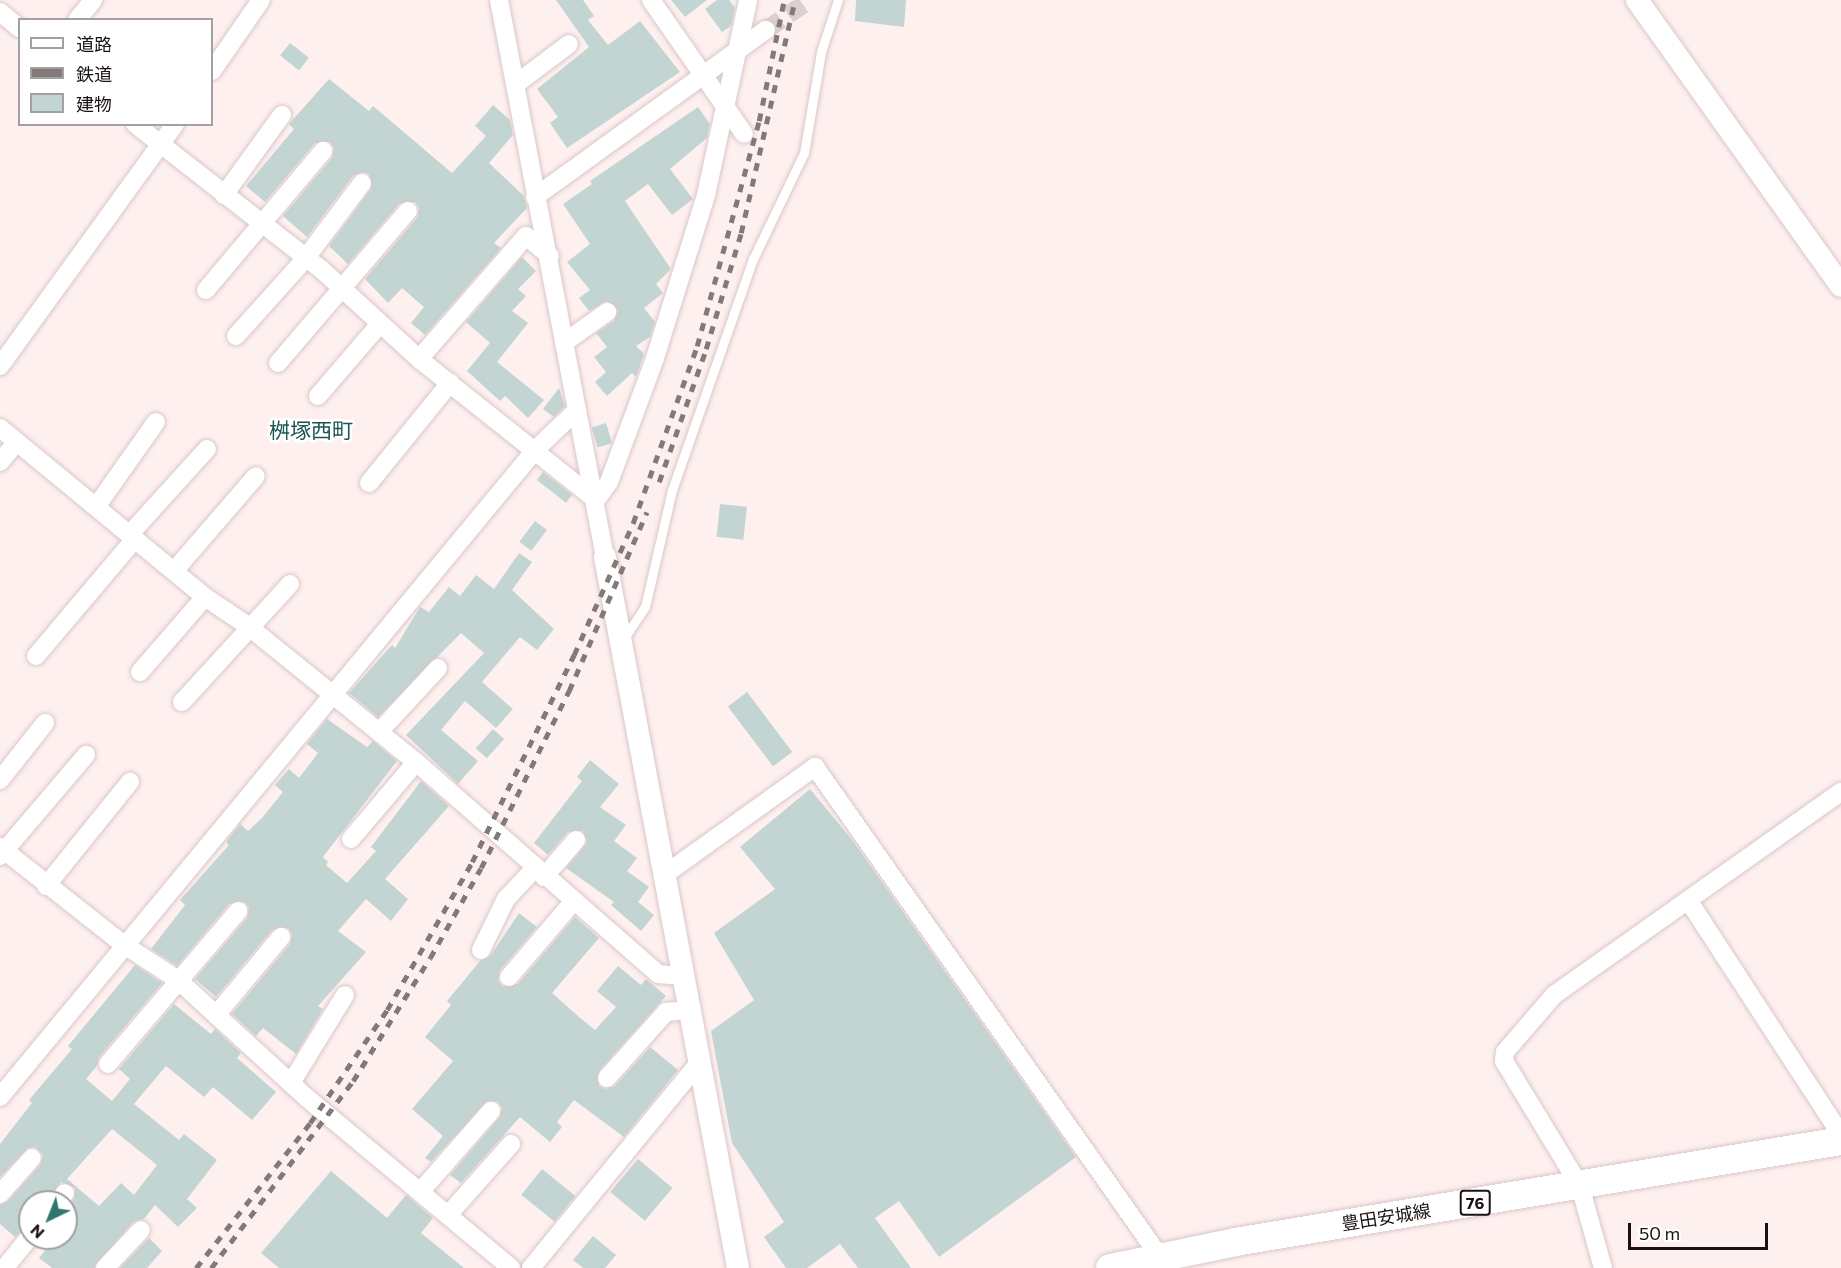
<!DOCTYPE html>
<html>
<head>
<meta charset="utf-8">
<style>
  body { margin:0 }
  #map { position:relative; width:1841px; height:1268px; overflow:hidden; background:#fff0f0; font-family:Commissioner,"Noto Sans JP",sans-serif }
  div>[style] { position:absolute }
  .building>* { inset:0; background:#c2d5d2; transform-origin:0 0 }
  .minor-tunnel>* { height:18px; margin-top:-9px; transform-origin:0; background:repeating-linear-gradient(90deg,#dccfcf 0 18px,transparent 0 27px) }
  .roads { filter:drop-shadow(0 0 2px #d9c7c8) drop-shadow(0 0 2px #d9c7c8) }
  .service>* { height:9px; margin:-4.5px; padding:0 4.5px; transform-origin:4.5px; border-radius:4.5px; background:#fff }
  .minor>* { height:18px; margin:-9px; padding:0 9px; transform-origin:9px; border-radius:9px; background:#fff }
  .tertiary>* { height:22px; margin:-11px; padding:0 11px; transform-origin:11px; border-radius:11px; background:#fff }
  .primary>* { height:28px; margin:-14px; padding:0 14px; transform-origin:14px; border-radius:14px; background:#fff }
  .rail>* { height:4.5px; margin-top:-2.25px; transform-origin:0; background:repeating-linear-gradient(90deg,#837979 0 8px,transparent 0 16px) }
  span { translate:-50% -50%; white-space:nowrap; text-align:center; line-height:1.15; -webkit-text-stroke:5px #fff; paint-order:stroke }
  .shield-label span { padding:2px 4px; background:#fff; border:2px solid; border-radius:4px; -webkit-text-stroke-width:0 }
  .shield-label { font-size:16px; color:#191213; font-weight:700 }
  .street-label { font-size:18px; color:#191213 }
  .quarter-label { font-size:21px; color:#1c5650 }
  .legend { position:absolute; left:18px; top:18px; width:195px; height:108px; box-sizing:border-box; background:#fff; border:2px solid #a3a0a1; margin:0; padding:8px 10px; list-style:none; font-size:18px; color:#191213 }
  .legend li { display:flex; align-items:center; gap:12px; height:30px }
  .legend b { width:30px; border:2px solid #a3a0a1 }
  .north { position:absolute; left:18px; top:1190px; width:60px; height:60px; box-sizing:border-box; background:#fff; border:2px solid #a3a0a1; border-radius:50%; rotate:223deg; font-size:16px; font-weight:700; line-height:24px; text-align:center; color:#191213 }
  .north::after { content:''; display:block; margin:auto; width:21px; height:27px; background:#2f766f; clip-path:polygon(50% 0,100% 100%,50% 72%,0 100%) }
  .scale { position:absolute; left:1628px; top:1223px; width:140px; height:27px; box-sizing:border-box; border:3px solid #191213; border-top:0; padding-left:8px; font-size:18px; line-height:21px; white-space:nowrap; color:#191213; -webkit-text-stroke:4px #fff; paint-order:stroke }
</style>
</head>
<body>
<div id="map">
  <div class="building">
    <div style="clip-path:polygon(556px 0,583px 0,594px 16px,588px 20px,608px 45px,640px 21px,680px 72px,567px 148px,550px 123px,558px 117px,537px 89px,589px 47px)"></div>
    <div style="clip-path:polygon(671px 0,707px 0,685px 17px)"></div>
    <div style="clip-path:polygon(717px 0,729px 0,735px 8px,731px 26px,722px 32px,705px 9px)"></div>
    <div style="clip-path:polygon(856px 0,906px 0,904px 27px,855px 21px)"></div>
    <div style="left:290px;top:43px;width:24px;height:16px;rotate:38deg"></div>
    <div style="clip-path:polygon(329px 79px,369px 111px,373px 106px,452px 173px,486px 136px,475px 126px,493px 105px,510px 120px,513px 135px,489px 163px,524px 196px,527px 208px,494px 243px,501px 248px,425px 335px,411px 323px,424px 307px,402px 288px,388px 303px,365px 279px,417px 218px,419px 208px,415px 202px,399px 204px,348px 264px,329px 246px,371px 189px,369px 174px,363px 172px,353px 176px,307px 237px,283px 216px,332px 158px,334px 148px,330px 142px,315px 143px,265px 202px,246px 186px,294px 129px,289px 124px)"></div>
    <div style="clip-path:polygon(698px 107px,710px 124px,707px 138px,670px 169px,693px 199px,672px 215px,648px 184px,625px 201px,671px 269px,656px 284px,663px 293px,644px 308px,655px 322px,650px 337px,636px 346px,644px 354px,636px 377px,632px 373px,607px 396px,595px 382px,606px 372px,594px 357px,607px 347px,596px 333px,614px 321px,618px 310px,606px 301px,589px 311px,579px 298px,590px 290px,567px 262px,590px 244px,563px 204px,592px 184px,590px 181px)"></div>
    <div style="clip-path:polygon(522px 257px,536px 271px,518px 289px,526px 296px,512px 311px,528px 323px,497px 362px,544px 400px,528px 418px,505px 396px,500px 401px,467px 371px,490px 343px,466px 322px)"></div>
    <div style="clip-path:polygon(559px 388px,565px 406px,554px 417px,543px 409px)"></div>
    <div style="left:606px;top:423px;width:21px;height:15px;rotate:73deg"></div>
    <div style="left:543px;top:472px;width:37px;height:10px;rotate:38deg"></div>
    <div style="left:720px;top:504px;width:27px;height:33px;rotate:6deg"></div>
    <div style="left:535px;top:521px;width:15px;height:26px;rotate:37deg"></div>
    <div style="clip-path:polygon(519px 553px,532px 562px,512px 590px,554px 629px,537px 650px,520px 637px,482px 682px,513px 709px,496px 728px,465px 701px,441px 730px,478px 761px,458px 784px,406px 735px,484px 653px,461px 633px,378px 717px,349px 693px,392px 645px,395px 648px,420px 607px,429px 612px,449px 587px,460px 596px,476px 575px,494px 589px)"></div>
    <div style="left:747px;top:692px;width:75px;height:24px;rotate:53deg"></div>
    <div style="clip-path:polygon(327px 719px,367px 747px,373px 741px,397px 761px,323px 857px,328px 862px,326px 865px,347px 883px,376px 851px,371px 847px,421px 781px,449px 806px,385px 879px,408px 899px,391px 921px,366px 899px,338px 931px,366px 952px,318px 1006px,323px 1009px,296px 1054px,263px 1028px,256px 1036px,232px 1014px,290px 944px,292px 934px,288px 928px,272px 930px,216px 997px,195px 979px,247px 918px,249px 908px,245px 902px,229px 904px,177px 966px,151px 949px,185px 905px,180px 900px,229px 845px,226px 842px,240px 824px,248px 831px,262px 818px,283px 792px,275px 785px,289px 769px,299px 778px,318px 753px,307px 744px)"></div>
    <div style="left:493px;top:729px;width:15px;height:26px;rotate:42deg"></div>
    <div style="clip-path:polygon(590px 760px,619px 784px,600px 807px,626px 825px,614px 841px,637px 858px,627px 871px,649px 887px,638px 902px,654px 915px,641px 931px,611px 905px,614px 902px,566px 868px,587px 843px,583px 831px,568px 832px,548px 855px,534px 843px,582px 781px,577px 777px)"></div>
    <div style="clip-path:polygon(810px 789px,853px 841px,1076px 1157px,939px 1257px,899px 1201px,875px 1218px,911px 1268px,858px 1268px,840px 1244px,807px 1268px,786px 1268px,764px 1237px,784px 1222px,732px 1143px,711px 1031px,754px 1000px,714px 933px,775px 889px,740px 847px)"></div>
    <div style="clip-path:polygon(519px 913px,537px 927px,500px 970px,498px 980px,502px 986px,518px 984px,575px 917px,599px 938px,552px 993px,579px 1017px,595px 1030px,616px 1007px,597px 991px,618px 966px,641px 985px,646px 979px,666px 996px,599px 1071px,599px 1086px,605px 1089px,615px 1086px,650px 1047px,678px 1070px,624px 1137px,574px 1100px,557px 1122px,562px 1127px,550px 1142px,520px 1117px,461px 1183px,450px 1175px,499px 1118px,502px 1108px,498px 1102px,487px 1101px,431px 1162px,425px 1158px,443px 1136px,412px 1109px,453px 1061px,425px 1037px,451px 1005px,447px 1001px,480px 961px,491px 955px)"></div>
    <div style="clip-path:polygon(evenodd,135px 965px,162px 983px,99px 1057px,97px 1066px,86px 1079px,112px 1101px,130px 1079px,119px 1069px,174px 1004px,211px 1034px,215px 1029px,241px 1053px,237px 1058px,276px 1092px,252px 1120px,213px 1087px,204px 1097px,166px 1066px,134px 1104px,179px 1140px,184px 1134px,217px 1160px,187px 1199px,197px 1208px,178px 1227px,155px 1205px,144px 1219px,133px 1222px,94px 1268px,52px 1268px,39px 1258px,55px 1238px,66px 1238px,66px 1225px,73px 1217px,66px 1210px,74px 1199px,75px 1188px,61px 1182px,47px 1202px,30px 1202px,30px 1224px,15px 1237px,0 1224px,0 1205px,8px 1201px,40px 1165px,43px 1155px,35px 1147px,28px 1148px,0 1177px,0 1144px,32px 1103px,29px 1100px,72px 1049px,68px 1046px,135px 965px,112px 1129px,157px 1165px,134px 1195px,121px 1183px,99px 1206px,67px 1179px,112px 1129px)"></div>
    <div style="left:638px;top:1159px;width:45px;height:43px;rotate:40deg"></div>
    <div style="left:542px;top:1169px;width:43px;height:33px;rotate:39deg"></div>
    <div style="clip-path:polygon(331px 1171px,387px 1218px,406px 1195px,433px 1218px,421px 1233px,464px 1268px,279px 1268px,261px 1253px)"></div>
    <div style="clip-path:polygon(593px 1236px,616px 1255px,605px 1268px,583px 1268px,573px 1260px)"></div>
    <div style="clip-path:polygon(149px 1238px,162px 1251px,147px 1268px,120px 1268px)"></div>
  </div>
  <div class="minor-tunnel">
    <div style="left:766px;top:30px;width:53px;rotate:-34.3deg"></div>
  </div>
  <div class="roads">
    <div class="service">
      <div style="left:624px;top:638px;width:37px;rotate:-56deg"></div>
      <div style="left:645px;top:607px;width:120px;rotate:-77deg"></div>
      <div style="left:672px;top:490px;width:245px;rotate:-70.7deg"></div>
      <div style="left:753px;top:259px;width:118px;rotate:-64.3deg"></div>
      <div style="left:804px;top:153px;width:102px;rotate:-80.4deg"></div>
      <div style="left:821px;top:52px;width:55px;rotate:-71.9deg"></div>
    </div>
    <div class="minor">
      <div style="left:499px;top:0;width:567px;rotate:79.23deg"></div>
      <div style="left:651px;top:0;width:163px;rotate:55.2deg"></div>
      <div style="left:0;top:12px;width:26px;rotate:40deg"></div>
      <div style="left:77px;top:20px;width:26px;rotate:-51deg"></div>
      <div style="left:212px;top:71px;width:86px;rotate:-55.4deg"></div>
      <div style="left:516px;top:84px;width:66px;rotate:-37deg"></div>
      <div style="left:135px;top:124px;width:237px;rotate:38deg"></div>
      <div style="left:322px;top:270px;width:132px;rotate:42.5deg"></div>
      <div style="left:419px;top:359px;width:226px;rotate:38.5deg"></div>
      <div style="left:596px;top:500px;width:22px;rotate:-54deg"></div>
      <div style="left:609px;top:482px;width:132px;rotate:-69.6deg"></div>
      <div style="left:655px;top:358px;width:171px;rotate:-72.6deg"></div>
      <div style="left:706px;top:195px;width:199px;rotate:-77.8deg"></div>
      <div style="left:224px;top:195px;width:99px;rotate:-54.1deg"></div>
      <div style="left:535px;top:197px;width:285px;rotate:-35.9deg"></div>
      <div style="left:206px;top:290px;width:182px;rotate:-49.9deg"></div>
      <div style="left:236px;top:336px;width:103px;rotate:-48.1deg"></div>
      <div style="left:305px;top:259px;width:95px;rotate:-53.1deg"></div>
      <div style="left:565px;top:342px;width:52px;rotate:-35.5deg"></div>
      <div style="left:419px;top:359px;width:163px;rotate:-49deg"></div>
      <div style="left:526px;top:236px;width:31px;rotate:40deg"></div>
      <div style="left:278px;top:363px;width:200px;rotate:-49.5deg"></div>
      <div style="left:0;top:366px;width:299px;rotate:-54.1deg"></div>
      <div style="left:318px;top:396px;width:95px;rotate:-49.3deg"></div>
      <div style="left:0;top:428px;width:266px;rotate:39.5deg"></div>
      <div style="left:205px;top:597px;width:52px;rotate:34deg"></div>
      <div style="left:248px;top:626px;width:216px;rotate:39deg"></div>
      <div style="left:416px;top:762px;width:322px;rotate:41.2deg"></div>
      <div style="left:658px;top:974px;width:24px;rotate:5deg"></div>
      <div style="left:0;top:462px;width:26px;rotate:-50deg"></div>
      <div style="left:369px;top:483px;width:129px;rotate:-51deg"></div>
      <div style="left:96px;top:507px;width:104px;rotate:-54.8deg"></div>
      <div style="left:129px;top:535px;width:116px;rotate:-47.8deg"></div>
      <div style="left:174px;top:571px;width:125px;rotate:-49.2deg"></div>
      <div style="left:36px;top:656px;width:153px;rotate:-49.8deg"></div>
      <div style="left:140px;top:672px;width:99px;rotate:-49.1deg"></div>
      <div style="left:182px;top:702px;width:160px;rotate:-47.5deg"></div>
      <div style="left:379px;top:732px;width:87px;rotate:-47.3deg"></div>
      <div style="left:0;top:780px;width:73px;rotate:-51.7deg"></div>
      <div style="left:351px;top:839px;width:101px;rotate:-49.8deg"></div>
      <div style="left:0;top:847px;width:157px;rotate:38.3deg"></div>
      <div style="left:123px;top:944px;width:66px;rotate:33.2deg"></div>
      <div style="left:178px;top:980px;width:175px;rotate:42.5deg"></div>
      <div style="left:307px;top:1098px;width:266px;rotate:39.8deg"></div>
      <div style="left:0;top:856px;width:133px;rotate:-49.6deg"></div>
      <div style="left:664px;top:875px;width:186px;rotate:-35.6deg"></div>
      <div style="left:815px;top:767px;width:608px;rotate:54.85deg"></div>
      <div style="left:544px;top:877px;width:49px;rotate:-49.1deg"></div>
      <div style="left:46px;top:886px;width:134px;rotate:-51.1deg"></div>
      <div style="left:1690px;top:903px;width:277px;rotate:56.9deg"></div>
      <div style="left:481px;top:950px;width:57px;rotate:-63.9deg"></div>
      <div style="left:506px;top:899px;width:41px;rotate:-47deg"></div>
      <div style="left:509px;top:977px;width:99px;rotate:-49.5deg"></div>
      <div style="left:216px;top:1015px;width:102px;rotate:-50.2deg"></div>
      <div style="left:108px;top:1064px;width:201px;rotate:-49.6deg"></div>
      <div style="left:607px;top:1078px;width:89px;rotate:-48.2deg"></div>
      <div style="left:666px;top:1012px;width:23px;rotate:-5deg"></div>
      <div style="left:291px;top:1083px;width:103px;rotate:-58.5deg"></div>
      <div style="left:0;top:1097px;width:841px;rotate:-50.4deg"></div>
      <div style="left:536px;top:449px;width:57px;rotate:-43.6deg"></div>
      <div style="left:420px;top:1192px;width:108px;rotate:-48.8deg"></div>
      <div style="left:0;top:1194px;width:48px;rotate:-48.4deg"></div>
      <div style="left:58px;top:1202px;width:11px;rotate:-52deg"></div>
      <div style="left:448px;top:1215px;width:95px;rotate:-48.4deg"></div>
      <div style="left:7px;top:1265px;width:36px;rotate:-51deg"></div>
      <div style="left:105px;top:1268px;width:52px;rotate:-46.5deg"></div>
      <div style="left:531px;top:1268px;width:265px;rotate:-50.7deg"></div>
      <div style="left:1603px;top:1268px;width:85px;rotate:-105.7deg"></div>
      <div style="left:1580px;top:1186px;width:146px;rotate:-121.3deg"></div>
      <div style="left:1504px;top:1061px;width:9px;rotate:-84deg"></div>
      <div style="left:1505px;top:1052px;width:75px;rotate:-49.3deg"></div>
      <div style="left:1554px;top:995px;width:352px;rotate:-35.3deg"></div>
    </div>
    <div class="tertiary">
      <div style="left:1637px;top:0;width:351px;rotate:54.5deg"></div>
      <div style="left:605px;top:557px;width:723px;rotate:79.4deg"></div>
    </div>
    <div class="primary">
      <div style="left:1110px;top:1268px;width:128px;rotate:-11.7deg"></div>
      <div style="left:1235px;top:1242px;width:614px;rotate:-9.46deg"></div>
    </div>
  </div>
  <div class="rail">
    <div style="left:659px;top:482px;width:141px;rotate:-70.5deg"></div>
    <div style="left:706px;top:349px;width:121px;rotate:-73.2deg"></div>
    <div style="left:741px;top:233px;width:239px;rotate:-77deg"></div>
    <div style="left:196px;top:1268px;width:184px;rotate:-51.8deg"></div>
    <div style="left:310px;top:1123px;width:137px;rotate:-55.7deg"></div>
    <div style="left:387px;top:1010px;width:171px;rotate:-60.1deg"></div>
    <div style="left:472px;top:862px;width:231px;rotate:-63.8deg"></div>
    <div style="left:574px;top:655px;width:145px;rotate:-65.9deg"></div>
    <div style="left:633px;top:523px;width:188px;rotate:-70.1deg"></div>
    <div style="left:697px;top:346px;width:233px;rotate:-74.6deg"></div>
    <div style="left:759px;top:121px;width:124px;rotate:-78.3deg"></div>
    <div style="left:211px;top:1268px;width:235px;rotate:-52.8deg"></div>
    <div style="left:353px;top:1081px;width:145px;rotate:-58deg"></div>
    <div style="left:430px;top:958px;width:103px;rotate:-60.5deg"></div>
    <div style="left:481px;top:868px;width:198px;rotate:-63.6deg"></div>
    <div style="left:569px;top:691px;width:195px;rotate:-66.5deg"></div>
  </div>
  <div class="shield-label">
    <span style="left:1475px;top:1203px">76</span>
  </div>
  <div class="street-label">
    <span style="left:1386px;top:1217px;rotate:-9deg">豊田安城線</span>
  </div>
  <div class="quarter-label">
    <span style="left:311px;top:430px">桝塚西町</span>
  </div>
  <ul class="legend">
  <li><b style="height:8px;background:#fff"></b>道路</li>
  <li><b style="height:8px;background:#837979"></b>鉄道</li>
  <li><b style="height:16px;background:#c2d5d2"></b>建物</li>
  </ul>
  <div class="north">N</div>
  <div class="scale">50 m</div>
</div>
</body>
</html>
